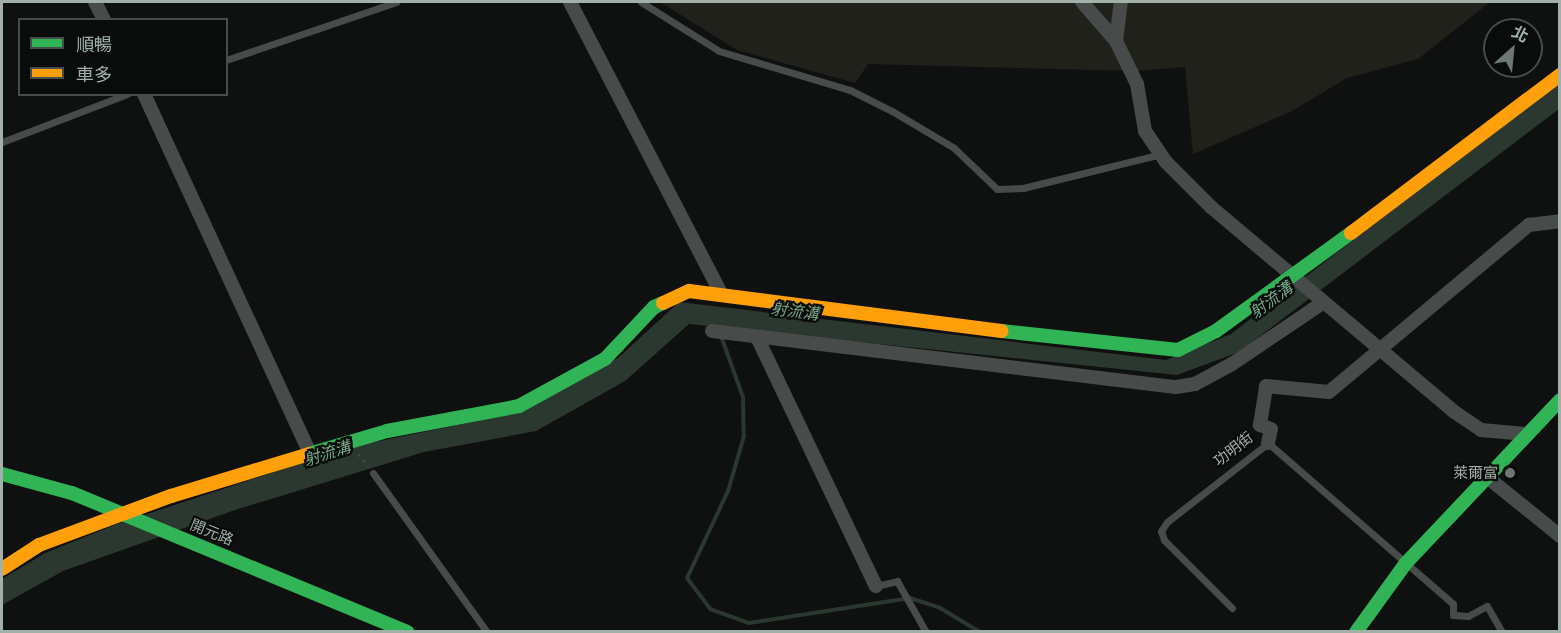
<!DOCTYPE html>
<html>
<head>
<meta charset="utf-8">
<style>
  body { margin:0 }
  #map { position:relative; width:1561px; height:633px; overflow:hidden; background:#0f1010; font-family:"IBM Plex Sans","Noto Sans TC",sans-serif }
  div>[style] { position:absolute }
  .green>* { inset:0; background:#21211c }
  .water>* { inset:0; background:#2b382f }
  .stream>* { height:4px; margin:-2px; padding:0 2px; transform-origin:2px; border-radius:2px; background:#2b382f }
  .path>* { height:2px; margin-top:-1px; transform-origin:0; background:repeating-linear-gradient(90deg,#434745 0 3px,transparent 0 7.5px) }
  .lane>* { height:7px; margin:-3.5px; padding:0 3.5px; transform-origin:3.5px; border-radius:3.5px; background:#474b4a }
  .street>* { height:14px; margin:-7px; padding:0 7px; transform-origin:7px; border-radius:7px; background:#474b4a }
  .fast>* { height:14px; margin:-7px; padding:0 7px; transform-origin:7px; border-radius:7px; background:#30b455 }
  .slow>* { height:14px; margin:-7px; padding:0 7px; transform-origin:7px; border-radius:7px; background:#ff9f0a }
  .dots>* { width:16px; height:16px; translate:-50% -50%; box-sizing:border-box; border:3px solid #0a0b0b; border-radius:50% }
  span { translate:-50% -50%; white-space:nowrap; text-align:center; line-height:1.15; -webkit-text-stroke:4.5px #0a0b0b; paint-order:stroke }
  .street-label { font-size:15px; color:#a1b0a9 }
  .poi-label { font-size:15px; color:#a1b0a9 }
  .right { translate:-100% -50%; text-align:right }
  .water-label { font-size:16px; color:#7aa989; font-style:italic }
  .frame { position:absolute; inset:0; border:3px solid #a1b0a9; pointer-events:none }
  .legend { position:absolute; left:18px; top:18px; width:210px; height:78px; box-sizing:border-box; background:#0a0b0b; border:2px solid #464d4a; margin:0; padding:8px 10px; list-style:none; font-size:18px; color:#a1b0a9 }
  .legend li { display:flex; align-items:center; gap:12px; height:30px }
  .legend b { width:30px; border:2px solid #464d4a }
  .north { position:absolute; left:1483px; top:18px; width:60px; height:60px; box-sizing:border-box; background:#0a0b0b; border:2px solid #464d4a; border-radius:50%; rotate:27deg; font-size:16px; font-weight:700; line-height:24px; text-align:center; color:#a1b0a9 }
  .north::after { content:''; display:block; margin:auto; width:21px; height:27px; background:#6e7873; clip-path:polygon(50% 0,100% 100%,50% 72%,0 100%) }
</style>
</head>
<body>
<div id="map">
  <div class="green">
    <div style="clip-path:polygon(660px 2px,1490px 2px,1418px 59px,1347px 78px,1292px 111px,1193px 154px,1185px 67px,1135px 71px,868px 64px,855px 83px,737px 50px)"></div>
  </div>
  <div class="water">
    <div style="clip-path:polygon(1559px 82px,1559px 109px,1239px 352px,1177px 375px,689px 324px,625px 381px,536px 431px,424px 452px,235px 510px,63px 571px,2px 605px,2px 579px,45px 553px,117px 524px,350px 447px,507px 415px,618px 358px,679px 302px,1166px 360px,1231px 334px)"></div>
  </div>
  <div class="stream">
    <div style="left:721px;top:336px;width:65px;rotate:70.2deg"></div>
    <div style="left:743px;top:397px;width:39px;rotate:89deg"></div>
    <div style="left:744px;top:436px;width:57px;rotate:106.2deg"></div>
    <div style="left:728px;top:491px;width:96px;rotate:115.2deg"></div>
    <div style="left:687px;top:578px;width:39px;rotate:53deg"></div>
    <div style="left:710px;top:609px;width:41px;rotate:19.7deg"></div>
    <div style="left:749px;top:623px;width:163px;rotate:-8.8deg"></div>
    <div style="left:910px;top:598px;width:32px;rotate:18deg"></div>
    <div style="left:940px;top:608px;width:47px;rotate:31deg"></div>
  </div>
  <div class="path">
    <div style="left:358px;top:454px;width:16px;rotate:50deg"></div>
  </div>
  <div class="lane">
    <div style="left:641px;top:2px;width:92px;rotate:32.1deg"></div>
    <div style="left:719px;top:51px;width:137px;rotate:16.6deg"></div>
    <div style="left:850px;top:90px;width:47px;rotate:26.6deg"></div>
    <div style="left:892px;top:111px;width:72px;rotate:30.8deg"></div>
    <div style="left:954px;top:148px;width:59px;rotate:43.6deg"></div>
    <div style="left:997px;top:189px;width:26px;rotate:-2deg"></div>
    <div style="left:1023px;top:188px;width:142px;rotate:-13.8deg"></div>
    <div style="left:226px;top:60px;width:180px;rotate:-18.8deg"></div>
    <div style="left:2px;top:142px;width:134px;rotate:-21deg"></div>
    <div style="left:373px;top:473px;width:196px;rotate:54.4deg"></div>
    <div style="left:876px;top:586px;width:22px;rotate:-13deg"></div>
    <div style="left:897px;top:581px;width:59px;rotate:60.4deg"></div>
    <div style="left:1232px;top:608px;width:96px;rotate:-135deg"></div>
    <div style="left:1164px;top:540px;width:9px;rotate:-108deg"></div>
    <div style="left:1161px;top:531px;width:11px;rotate:-56deg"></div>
    <div style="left:1167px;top:522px;width:128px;rotate:-38deg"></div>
    <div style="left:1268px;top:443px;width:245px;rotate:41deg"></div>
    <div style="left:1453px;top:604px;width:11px;rotate:90deg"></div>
    <div style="left:1453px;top:615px;width:15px;rotate:4deg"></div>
    <div style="left:1468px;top:616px;width:21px;rotate:-28deg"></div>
    <div style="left:1487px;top:606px;width:30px;rotate:60deg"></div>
  </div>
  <div class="street">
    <div style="left:95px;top:2px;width:20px;rotate:63deg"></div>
    <div style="left:570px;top:2px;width:328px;rotate:62.6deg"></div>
    <div style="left:1082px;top:2px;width:52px;rotate:48.9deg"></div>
    <div style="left:1116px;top:41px;width:48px;rotate:64deg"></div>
    <div style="left:1137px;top:84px;width:48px;rotate:80.3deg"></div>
    <div style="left:1145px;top:131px;width:37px;rotate:56deg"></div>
    <div style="left:1166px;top:162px;width:64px;rotate:45deg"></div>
    <div style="left:1211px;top:207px;width:317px;rotate:40.1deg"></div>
    <div style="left:1453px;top:411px;width:34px;rotate:34deg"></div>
    <div style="left:1481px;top:430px;width:46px;rotate:5deg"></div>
    <div style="left:1116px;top:41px;width:39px;rotate:-83deg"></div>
    <div style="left:144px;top:94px;width:396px;rotate:65.2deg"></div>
    <div style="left:712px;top:331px;width:467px;rotate:6.9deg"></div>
    <div style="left:1176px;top:387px;width:19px;rotate:-9deg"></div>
    <div style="left:1195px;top:384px;width:42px;rotate:-28.4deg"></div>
    <div style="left:1232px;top:364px;width:107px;rotate:-34deg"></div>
    <div style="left:757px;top:337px;width:276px;rotate:64.5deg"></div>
    <div style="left:1268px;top:443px;width:14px;rotate:-78deg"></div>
    <div style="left:1271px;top:429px;width:12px;rotate:-160deg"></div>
    <div style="left:1260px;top:425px;width:39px;rotate:-81deg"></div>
    <div style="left:1266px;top:386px;width:63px;rotate:5.4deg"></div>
    <div style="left:1329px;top:392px;width:261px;rotate:-39.9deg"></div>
    <div style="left:1529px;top:225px;width:31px;rotate:-7deg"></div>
    <div style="left:1487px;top:477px;width:94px;rotate:38.9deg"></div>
  </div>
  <div class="fast">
    <div style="left:1001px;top:331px;width:178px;rotate:6.1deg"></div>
    <div style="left:1178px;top:350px;width:42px;rotate:-26.6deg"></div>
    <div style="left:1216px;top:331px;width:167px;rotate:-36deg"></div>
    <div style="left:309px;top:454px;width:81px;rotate:-16.4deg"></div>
    <div style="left:387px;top:431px;width:134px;rotate:-10.7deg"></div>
    <div style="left:519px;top:406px;width:98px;rotate:-28.7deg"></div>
    <div style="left:605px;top:359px;width:71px;rotate:-46.7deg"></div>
    <div style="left:654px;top:307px;width:10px;rotate:-24deg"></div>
    <div style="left:2px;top:474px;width:73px;rotate:15.2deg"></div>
    <div style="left:72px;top:493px;width:363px;rotate:22.5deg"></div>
    <div style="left:1356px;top:632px;width:85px;rotate:-54.1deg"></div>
    <div style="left:1406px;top:563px;width:224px;rotate:-46.6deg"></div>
  </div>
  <div class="slow">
    <div style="left:1351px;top:233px;width:262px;rotate:-37.1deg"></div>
    <div style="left:663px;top:303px;width:29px;rotate:-25deg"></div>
    <div style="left:689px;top:291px;width:315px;rotate:7.3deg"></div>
    <div style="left:2px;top:569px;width:44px;rotate:-33deg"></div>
    <div style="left:39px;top:545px;width:141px;rotate:-20.4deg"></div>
    <div style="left:171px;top:496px;width:144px;rotate:-16.9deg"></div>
  </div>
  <div class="dots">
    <div style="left:1510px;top:473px;background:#6e7873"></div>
  </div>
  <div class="street-label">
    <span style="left:1233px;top:449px;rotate:-38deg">功明街</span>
    <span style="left:212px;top:532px;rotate:22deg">開元路</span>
  </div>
  <div class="poi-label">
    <span class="right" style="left:1498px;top:473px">萊爾富</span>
  </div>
  <div class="water-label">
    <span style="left:1271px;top:300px;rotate:-37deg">射流溝</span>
    <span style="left:795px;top:311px;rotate:7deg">射流溝</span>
    <span style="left:327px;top:453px;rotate:-18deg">射流溝</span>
  </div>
  <div class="frame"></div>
  <ul class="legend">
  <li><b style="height:8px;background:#30b455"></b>順暢</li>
  <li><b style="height:8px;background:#ff9f0a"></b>車多</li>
  </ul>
  <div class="north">北</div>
</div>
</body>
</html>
